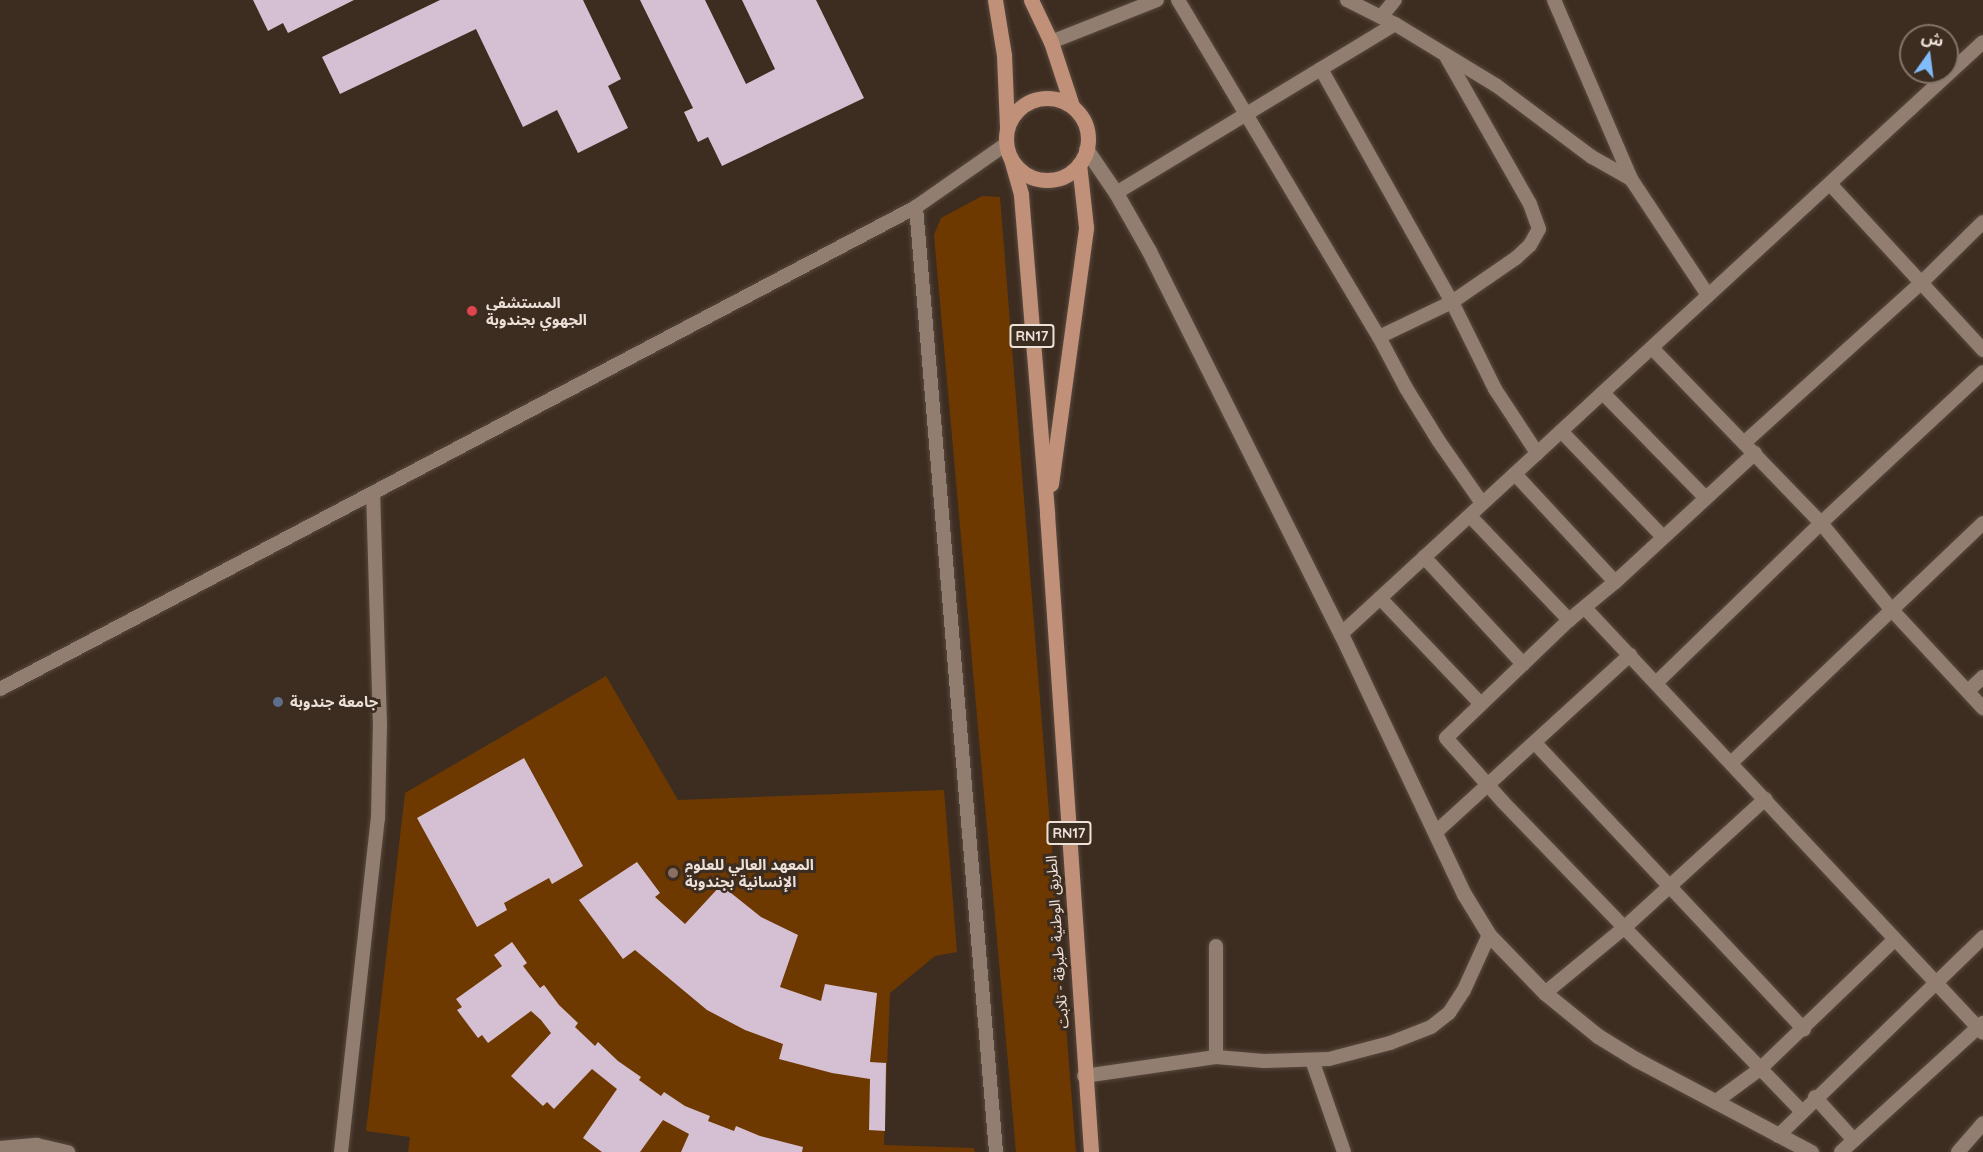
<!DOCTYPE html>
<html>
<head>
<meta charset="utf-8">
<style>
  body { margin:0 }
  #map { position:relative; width:1983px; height:1152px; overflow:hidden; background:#3d2c20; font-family:Quicksand,"Noto Sans Arabic",sans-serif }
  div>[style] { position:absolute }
  .green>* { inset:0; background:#6e3900 }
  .building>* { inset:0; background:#d4c0d2 }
  .roads { filter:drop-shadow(0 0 2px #58493e) drop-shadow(0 0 2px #58493e) }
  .minor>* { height:14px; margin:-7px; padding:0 7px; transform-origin:7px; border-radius:7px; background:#927e70 }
  .tertiary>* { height:15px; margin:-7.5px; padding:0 7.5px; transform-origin:7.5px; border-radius:7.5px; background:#927e70 }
  .primary>* { height:15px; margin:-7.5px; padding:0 7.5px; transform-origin:7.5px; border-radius:7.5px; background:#c09078 }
  .primary>.ring { margin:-7.5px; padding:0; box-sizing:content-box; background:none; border:15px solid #c09078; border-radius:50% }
  .dots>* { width:16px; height:16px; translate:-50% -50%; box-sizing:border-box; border:3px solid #3d2c20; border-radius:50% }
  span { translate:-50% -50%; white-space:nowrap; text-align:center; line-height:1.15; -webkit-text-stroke:6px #3d2c20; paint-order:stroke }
  .shield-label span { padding:2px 4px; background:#3d2c20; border:2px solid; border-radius:4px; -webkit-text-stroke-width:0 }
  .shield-label { font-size:14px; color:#ece1d9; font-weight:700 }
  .poi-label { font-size:15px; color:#ece1d9; font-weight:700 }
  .left { translate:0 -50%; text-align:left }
  .street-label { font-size:15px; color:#ece1d9 }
  .north { position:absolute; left:1899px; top:24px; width:60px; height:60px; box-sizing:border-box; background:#3d2c20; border:2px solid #83746a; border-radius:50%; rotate:14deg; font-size:16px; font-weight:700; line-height:24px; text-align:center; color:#ece1d9 }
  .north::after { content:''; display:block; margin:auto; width:21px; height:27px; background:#81bcfa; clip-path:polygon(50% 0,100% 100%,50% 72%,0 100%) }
</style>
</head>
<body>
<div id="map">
  <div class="green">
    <div style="clip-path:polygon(982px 196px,1000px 197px,1076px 1152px,1016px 1152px,934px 235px,941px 218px)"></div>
    <div style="clip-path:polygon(606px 676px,678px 800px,944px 790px,957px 952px,935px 956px,890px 993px,884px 1145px,974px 1148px,975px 1152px,408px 1152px,410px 1137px,366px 1131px,405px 793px)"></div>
  </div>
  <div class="building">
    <div style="clip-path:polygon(253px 0,354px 0,288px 33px,283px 23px,268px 31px)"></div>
    <div style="clip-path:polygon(440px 0,583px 0,621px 79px,608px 86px,628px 128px,578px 153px,557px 110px,523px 127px,476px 29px,340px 94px,322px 57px)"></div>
    <div style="clip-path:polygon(640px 0,705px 0,746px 84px,775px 69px,742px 0,816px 0,864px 98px,722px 166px,708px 137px,698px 142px,684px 112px,693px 108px)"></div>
    <div style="clip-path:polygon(524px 758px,583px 866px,552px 884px,549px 878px,504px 903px,507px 910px,477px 927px,417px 818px)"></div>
    <div style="clip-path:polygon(637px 862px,660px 893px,655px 897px,685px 924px,721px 885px,761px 917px,798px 935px,780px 987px,821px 1001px,825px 984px,877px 993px,870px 1062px,886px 1063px,885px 1131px,869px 1130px,870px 1079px,832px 1073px,779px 1059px,783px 1044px,745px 1030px,707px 1010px,635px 950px,623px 959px,579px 900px)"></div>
    <div style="clip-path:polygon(512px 942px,527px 963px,523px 966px,540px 988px,544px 985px,559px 1005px,578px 1023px,575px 1027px,595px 1046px,598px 1042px,618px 1061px,641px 1077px,639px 1080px,661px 1096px,664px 1092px,685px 1106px,710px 1116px,708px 1121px,734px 1131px,736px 1126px,760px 1136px,803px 1147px,802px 1152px,681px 1152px,689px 1134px,663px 1120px,640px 1152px,602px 1152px,583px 1138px,617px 1089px,592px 1069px,554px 1109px,547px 1102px,543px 1106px,511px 1076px,551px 1033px,541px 1020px,531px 1011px,488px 1043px,482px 1035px,478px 1038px,457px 1010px,462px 1007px,456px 999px,502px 966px,494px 955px)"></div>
  </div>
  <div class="roads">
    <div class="minor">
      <div style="left:1178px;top:0;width:392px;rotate:59.2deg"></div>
      <div style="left:1379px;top:337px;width:58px;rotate:62.1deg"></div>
      <div style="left:1406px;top:388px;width:61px;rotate:58.4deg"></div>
      <div style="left:1438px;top:440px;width:77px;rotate:55.1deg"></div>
      <div style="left:1347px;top:0;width:54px;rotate:26.6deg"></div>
      <div style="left:1395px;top:24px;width:119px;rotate:31.3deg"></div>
      <div style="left:1497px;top:86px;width:119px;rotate:36.8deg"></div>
      <div style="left:1592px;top:157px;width:45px;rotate:29.4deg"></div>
      <div style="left:1631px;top:179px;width:138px;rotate:56.5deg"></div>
      <div style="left:1554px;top:0;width:195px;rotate:66.7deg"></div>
      <div style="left:1381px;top:17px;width:22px;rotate:-51deg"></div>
      <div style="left:1051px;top:42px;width:114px;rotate:-21.6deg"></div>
      <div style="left:1321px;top:69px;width:267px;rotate:60.7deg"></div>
      <div style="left:1452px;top:302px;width:97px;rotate:63.7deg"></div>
      <div style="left:1495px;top:389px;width:77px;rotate:56.7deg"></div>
      <div style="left:1830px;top:184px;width:226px;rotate:47.3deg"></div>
      <div style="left:1116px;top:193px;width:326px;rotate:-31.2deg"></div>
      <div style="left:916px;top:207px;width:948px;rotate:85.16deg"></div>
      <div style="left:1379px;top:337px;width:81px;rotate:-25.6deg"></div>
      <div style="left:1452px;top:302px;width:78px;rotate:-34.5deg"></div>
      <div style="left:1516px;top:258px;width:19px;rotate:-43deg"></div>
      <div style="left:1530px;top:245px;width:18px;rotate:-61deg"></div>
      <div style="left:1539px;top:229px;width:27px;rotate:-110deg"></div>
      <div style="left:1530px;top:204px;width:168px;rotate:-119.6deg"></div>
      <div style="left:1652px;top:348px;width:243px;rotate:46deg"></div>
      <div style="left:1821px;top:523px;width:109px;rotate:50.9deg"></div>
      <div style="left:1890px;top:608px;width:137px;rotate:47.1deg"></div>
      <div style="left:1603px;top:393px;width:146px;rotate:45.6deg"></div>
      <div style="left:1561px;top:431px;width:147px;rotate:46.1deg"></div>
      <div style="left:1745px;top:442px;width:237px;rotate:-42.1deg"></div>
      <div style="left:1921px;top:283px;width:87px;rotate:-44.5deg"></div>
      <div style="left:1755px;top:453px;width:190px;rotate:137.3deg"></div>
      <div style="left:1615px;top:582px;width:60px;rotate:140.4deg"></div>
      <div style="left:1569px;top:620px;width:170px;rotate:136.2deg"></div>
      <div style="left:1446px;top:738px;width:86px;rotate:48.3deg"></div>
      <div style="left:1503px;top:802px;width:429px;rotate:46deg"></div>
      <div style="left:1515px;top:474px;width:147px;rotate:47.2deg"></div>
      <div style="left:1470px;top:516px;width:144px;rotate:46.4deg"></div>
      <div style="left:1424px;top:557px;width:146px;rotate:47.2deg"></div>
      <div style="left:1380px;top:598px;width:145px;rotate:46.4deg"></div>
      <div style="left:1585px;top:608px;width:582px;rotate:46.88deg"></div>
      <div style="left:1341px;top:634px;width:873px;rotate:-42.68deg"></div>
      <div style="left:1656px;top:683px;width:230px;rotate:-44.1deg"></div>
      <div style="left:1821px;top:523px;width:221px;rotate:-43deg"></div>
      <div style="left:0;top:689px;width:1035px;rotate:-27.75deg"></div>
      <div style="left:916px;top:207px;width:110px;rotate:-35deg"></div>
      <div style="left:1968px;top:691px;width:21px;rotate:-43deg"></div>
      <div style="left:1535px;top:743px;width:393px;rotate:46.8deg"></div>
      <div style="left:1731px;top:763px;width:348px;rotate:-43.6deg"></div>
      <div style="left:1436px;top:832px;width:263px;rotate:-42.4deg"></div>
      <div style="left:1216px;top:946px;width:111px;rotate:90deg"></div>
      <div style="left:1545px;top:993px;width:104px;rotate:-39.5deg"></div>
      <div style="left:1625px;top:927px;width:190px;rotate:-42.4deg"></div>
      <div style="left:1312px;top:1060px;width:97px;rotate:70.8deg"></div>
      <div style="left:1084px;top:1076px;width:133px;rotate:-8.2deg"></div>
      <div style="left:1216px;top:1057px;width:48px;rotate:4.8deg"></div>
      <div style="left:1264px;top:1061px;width:65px;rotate:-1.8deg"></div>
      <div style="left:1329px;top:1059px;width:63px;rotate:-14.7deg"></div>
      <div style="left:1390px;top:1043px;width:44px;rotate:-21.3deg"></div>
      <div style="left:1431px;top:1027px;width:23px;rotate:-38deg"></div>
      <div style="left:1449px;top:1013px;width:27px;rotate:-57deg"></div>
      <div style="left:1464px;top:990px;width:60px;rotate:-65.6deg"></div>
      <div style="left:1815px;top:1097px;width:57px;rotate:47.9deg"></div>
      <div style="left:1715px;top:1102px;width:56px;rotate:-36.3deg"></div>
      <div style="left:1760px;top:1069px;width:187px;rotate:-43.9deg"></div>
      <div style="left:1778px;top:1136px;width:286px;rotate:-44.1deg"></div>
      <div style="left:0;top:1148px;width:37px;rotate:-5deg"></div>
      <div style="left:37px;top:1145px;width:32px;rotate:13deg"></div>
      <div style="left:341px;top:1152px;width:336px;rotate:-83.7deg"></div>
      <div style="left:378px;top:818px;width:92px;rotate:-88.8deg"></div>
      <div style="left:380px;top:726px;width:232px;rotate:-91.7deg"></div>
      <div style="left:1841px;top:1152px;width:192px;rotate:-42.3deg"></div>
      <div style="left:1958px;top:1152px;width:38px;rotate:-49deg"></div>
    </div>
    <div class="tertiary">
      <div style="left:1086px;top:149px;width:53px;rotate:55.7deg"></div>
      <div style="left:1116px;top:193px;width:67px;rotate:60.4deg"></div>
      <div style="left:1149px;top:251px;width:428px;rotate:63.4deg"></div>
      <div style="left:1341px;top:634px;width:288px;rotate:64.7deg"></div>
      <div style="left:1464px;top:894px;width:48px;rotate:58.6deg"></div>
      <div style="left:1489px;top:935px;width:81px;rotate:46deg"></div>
      <div style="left:1545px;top:993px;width:68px;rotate:39.1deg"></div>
      <div style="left:1598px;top:1036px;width:46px;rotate:31.6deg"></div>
      <div style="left:1637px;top:1060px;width:197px;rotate:27.9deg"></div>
    </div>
    <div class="primary">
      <div style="left:995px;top:0;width:56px;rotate:80.7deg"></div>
      <div style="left:1004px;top:55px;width:73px;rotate:87.6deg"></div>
      <div style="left:1031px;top:0;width:47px;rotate:64.5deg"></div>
      <div style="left:1051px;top:42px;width:67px;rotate:71.8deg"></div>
      <div class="ring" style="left:1006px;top:98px;width:67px;height:67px"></div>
      <div style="left:1011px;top:159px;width:37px;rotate:74deg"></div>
      <div style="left:1021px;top:195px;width:320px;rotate:85.3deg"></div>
      <div style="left:1047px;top:514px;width:640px;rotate:86.05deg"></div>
      <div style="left:1051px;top:484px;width:259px;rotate:-82.2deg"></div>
      <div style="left:1086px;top:227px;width:63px;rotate:-96.3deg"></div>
    </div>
  </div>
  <div class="dots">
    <div style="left:472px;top:311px;background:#e0444e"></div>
    <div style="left:278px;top:702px;background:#5c6f8a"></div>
    <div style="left:673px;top:873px;background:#8d6e63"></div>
  </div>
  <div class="shield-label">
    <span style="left:1032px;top:336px">RN17</span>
    <span style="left:1069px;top:833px">RN17</span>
  </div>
  <div class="poi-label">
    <span class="left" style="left:486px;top:311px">المستشفى<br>الجهوي بجندوبة</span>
    <span class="left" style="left:290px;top:702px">جامعة جندوبة</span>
    <span class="left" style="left:685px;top:873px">المعهد العالي للعلوم<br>الإنسانية بجندوبة</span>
  </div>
  <div class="street-label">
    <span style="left:1057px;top:942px;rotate:-94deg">الطريق الوطنية طبرقة - تلابت</span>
  </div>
  <div class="north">ش</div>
</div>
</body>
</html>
